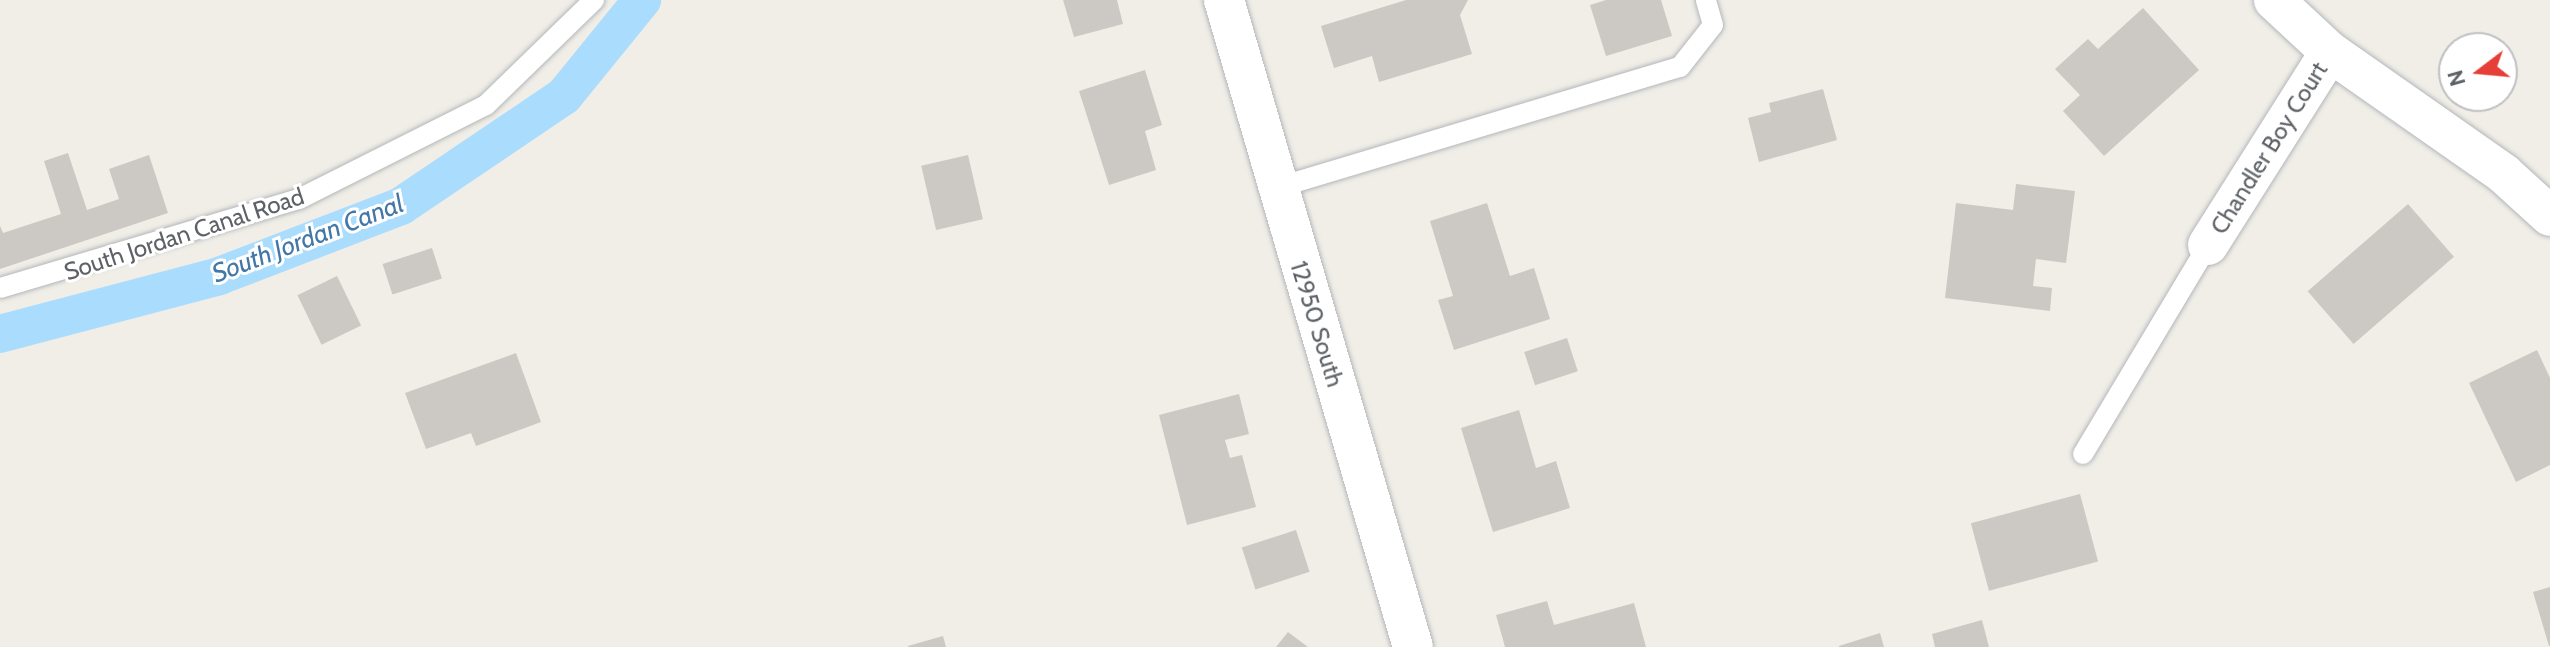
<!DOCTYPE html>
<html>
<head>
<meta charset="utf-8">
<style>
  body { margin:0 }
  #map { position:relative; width:2550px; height:647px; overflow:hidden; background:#f0eee7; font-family:Cabin,sans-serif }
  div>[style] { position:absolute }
  .canal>* { height:38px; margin:-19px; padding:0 19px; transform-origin:19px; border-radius:19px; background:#aadcfd }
  .building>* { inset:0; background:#ccc9c4; transform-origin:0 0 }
  .roads { filter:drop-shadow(0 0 2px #b4b7bb) drop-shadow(0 0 2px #b4b7bb) }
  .lane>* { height:20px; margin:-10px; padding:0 10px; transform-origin:10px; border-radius:10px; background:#fff }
  .street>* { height:40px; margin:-20px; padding:0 20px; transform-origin:20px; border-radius:20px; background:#fff }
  span { translate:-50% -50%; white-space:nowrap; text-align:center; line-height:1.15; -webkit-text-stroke:6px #fff; paint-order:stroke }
  .street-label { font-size:24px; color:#5e6267 }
  .water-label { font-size:26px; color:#4277a7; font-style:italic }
  .north { position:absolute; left:2438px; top:32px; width:80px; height:80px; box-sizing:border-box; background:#fff; border:2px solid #bfc0c2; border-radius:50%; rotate:254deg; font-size:22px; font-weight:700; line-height:32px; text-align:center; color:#5e6267 }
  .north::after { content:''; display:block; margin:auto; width:28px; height:36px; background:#e63f37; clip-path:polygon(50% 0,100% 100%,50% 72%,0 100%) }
</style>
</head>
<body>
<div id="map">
  <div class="canal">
    <div style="left:0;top:334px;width:227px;rotate:-14.8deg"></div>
    <div style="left:219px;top:276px;width:195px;rotate:-21deg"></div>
    <div style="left:401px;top:206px;width:197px;rotate:-34deg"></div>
    <div style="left:564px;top:96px;width:124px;rotate:-50.9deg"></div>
  </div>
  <div class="building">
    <div style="clip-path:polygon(1063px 0,1117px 0,1123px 24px,1074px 37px)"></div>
    <div style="clip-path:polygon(1406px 0,1468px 0,1460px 15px,1472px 54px,1379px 82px,1372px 56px,1334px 68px,1321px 26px)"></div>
    <div style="clip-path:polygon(1606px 0,1661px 0,1672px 36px,1606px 56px,1590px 5px)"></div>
    <div style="clip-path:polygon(2143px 8px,2199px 70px,2104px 156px,2063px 111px,2080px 95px,2055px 69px,2088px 39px,2098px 49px)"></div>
    <div style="clip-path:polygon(1145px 70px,1162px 125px,1145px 131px,1156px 170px,1109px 185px,1079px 91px)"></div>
    <div style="clip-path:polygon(1823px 89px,1837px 140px,1759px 162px,1748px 118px,1771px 112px,1769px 103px)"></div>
    <div style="clip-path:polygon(68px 153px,87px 210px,119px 199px,109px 169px,149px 155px,168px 213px,0 269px,0 226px,3px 233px,61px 214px,44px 161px)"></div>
    <div style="left:968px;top:155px;width:66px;height:48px;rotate:77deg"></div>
    <div style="clip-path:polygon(2016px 184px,2075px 191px,2066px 263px,2036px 259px,2033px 286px,2052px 288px,2050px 311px,1945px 298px,1956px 203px,2013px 210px)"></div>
    <div style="clip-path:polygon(1487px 203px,1510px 276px,1534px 268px,1550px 319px,1454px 350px,1438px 300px,1453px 296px,1430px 221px)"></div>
    <div style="left:2408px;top:204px;width:70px;height:133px;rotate:49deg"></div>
    <div style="left:432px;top:248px;width:32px;height:52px;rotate:72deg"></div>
    <div style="left:337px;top:276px;width:55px;height:44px;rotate:64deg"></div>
    <div style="left:1567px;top:338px;width:35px;height:45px;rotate:72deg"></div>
    <div style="clip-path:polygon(2537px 350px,2550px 378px,2550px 465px,2516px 482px,2469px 383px)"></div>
    <div style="clip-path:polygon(516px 353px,541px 422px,476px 446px,471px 433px,426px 449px,405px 393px)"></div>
    <div style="clip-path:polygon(1239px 394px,1249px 434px,1225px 440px,1230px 458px,1242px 455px,1256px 507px,1187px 525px,1159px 415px)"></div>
    <div style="clip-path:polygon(1519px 410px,1536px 468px,1556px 461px,1570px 508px,1493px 532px,1461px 428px)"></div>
    <div style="left:2080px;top:494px;width:70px;height:113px;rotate:75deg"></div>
    <div style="left:1296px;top:530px;width:44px;height:57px;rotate:72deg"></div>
    <div style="clip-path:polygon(2550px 587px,2550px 646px,2549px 646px,2533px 592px)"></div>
    <div style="clip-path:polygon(1547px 601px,1554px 625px,1634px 603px,1646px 647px,1505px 647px,1496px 615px)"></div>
    <div style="clip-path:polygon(1982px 620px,1989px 647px,1935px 647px,1932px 634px)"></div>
    <div style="clip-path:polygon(1288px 632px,1308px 647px,1276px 647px)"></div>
    <div style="clip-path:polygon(1880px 633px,1884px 647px,1839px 647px,1839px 646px)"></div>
    <div style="clip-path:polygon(943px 636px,946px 647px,908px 647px,908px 646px)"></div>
  </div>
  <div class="roads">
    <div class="lane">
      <div style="left:1276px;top:188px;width:422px;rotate:-16.7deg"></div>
      <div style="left:1680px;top:67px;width:53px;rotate:-51.8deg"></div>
      <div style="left:1713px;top:25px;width:26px;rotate:-106deg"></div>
      <div style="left:0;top:288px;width:312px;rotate:-16.6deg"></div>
      <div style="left:299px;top:199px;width:209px;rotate:-26.7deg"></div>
      <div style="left:486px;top:105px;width:151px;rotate:-44.2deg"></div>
      <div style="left:2083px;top:454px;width:244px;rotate:-59.1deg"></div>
    </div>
    <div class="street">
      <div style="left:1224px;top:0;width:674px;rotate:73.72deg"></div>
      <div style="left:2274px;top:0;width:76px;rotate:42.9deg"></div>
      <div style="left:2330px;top:52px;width:213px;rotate:35deg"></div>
      <div style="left:2504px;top:174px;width:62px;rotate:42.4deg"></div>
      <div style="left:2208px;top:245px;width:228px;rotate:-57.7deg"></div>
    </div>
  </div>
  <div class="street-label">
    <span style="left:2269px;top:148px;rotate:-58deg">Chandler Boy Court</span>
    <span style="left:184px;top:234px;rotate:-18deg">South Jordan Canal Road</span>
    <span style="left:1317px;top:324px;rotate:73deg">12950 South</span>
  </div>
  <div class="water-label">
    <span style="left:308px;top:239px;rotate:-21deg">South Jordan Canal</span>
  </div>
  <div class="north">N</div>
</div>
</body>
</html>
